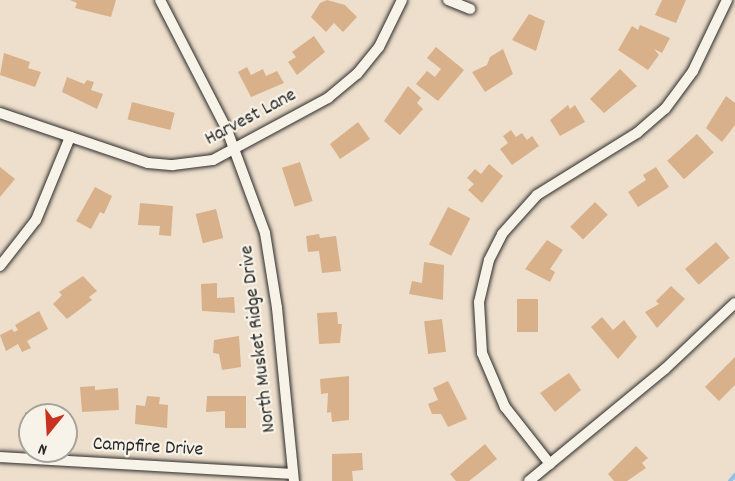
<!DOCTYPE html>
<html>
<head>
<meta charset="utf-8">
<style>
  body { margin:0 }
  #map { position:relative; width:735px; height:481px; overflow:hidden; background:#eedfcc; font-family:Dekko,sans-serif }
  div>[style] { position:absolute }
  .stream>* { height:4px; margin:-2px; padding:0 2px; transform-origin:2px; border-radius:2px; background:#8cc1e9 }
  .building>* { inset:0; background:#d8b089; transform-origin:0 0 }
  .roads { filter:drop-shadow(0 0 2px #2b2b2b) drop-shadow(0 0 2px #2b2b2b) }
  .street>* { height:10px; margin:-5px; padding:0 5px; transform-origin:5px; border-radius:5px; background:#f7f3e8 }
  span { translate:-50% -50%; white-space:nowrap; text-align:center; line-height:1.15; -webkit-text-stroke:4.5px #f7f3e8; paint-order:stroke }
  .street-label { font-size:20px; color:#2b2b2b }
  .north { position:absolute; left:18px; top:403px; width:60px; height:60px; box-sizing:border-box; background:#f7f3e8; border:2px solid #a5a39c; border-radius:50%; rotate:198deg; font-size:16px; font-weight:700; line-height:24px; text-align:center; color:#2b2b2b }
  .north::after { content:''; display:block; margin:auto; width:21px; height:27px; background:#c8321e; clip-path:polygon(50% 0,100% 100%,50% 72%,0 100%) }
</style>
</head>
<body>
<div id="map">
  <div class="stream">
    <div style="left:730px;top:481px;width:8px;rotate:-50deg"></div>
  </div>
  <div class="building">
    <div style="clip-path:polygon(70px 0,116px 0,111px 17px,75px 8px,77px 3px)"></div>
    <div style="clip-path:polygon(327px 0,345px 5px,357px 17px,343px 32px,334px 23px,326px 32px,311px 17px,320px 3px)"></div>
    <div style="clip-path:polygon(662px 0,686px 0,676px 23px,655px 15px)"></div>
    <div style="clip-path:polygon(529px 14px,545px 21px,536px 51px,512px 40px)"></div>
    <div style="clip-path:polygon(640px 25px,670px 38px,662px 53px,654px 49px,659px 55px,648px 70px,618px 50px,632px 26px,638px 30px)"></div>
    <div style="clip-path:polygon(314px 36px,325px 52px,297px 75px,288px 62px,296px 57px,292px 52px)"></div>
    <div style="clip-path:polygon(436px 47px,464px 70px,438px 101px,416px 84px,427px 71px,435px 77px,441px 69px,427px 58px)"></div>
    <div style="clip-path:polygon(503px 49px,513px 74px,485px 92px,472px 72px,487px 65px,490px 57px)"></div>
    <div style="clip-path:polygon(4px 53px,30px 62px,28px 68px,41px 72px,35px 87px,0 75px)"></div>
    <div style="clip-path:polygon(247px 67px,251px 75px,263px 69px,266px 76px,277px 71px,284px 83px,251px 97px,238px 72px)"></div>
    <div style="clip-path:polygon(620px 69px,637px 86px,604px 113px,590px 99px)"></div>
    <div style="clip-path:polygon(67px 77px,84px 84px,87px 80px,94px 82px,91px 90px,103px 94px,97px 109px,62px 92px)"></div>
    <div style="clip-path:polygon(408px 86px,421px 98px,417px 103px,423px 109px,400px 135px,384px 121px)"></div>
    <div style="clip-path:polygon(726px 96px,735px 103px,735px 125px,722px 142px,706px 128px)"></div>
    <div style="left:132px;top:102px;width:44px;height:18px;rotate:14deg"></div>
    <div style="clip-path:polygon(568px 105px,570px 109px,575px 105px,585px 122px,560px 136px,550px 120px)"></div>
    <div style="clip-path:polygon(358px 122px,370px 139px,340px 159px,330px 144px)"></div>
    <div style="clip-path:polygon(511px 130px,516px 137px,522px 133px,527px 140px,532px 136px,539px 146px,512px 165px,500px 149px,508px 143px,503px 136px)"></div>
    <div style="left:697px;top:134px;width:25px;height:40px;rotate:48deg"></div>
    <div style="left:300px;top:162px;width:41px;height:19px;rotate:72deg"></div>
    <div style="clip-path:polygon(489px 164px,503px 176px,482px 203px,468px 190px,474px 184px,467px 178px,475px 169px,481px 174px)"></div>
    <div style="clip-path:polygon(0 167px,15px 179px,0 197px)"></div>
    <div style="clip-path:polygon(656px 167px,669px 187px,638px 207px,628px 192px,646px 180px,643px 175px)"></div>
    <div style="clip-path:polygon(95px 187px,112px 196px,104px 214px,100px 212px,91px 229px,76px 221px)"></div>
    <div style="left:595px;top:202px;width:18px;height:35px;rotate:45deg"></div>
    <div style="clip-path:polygon(140px 203px,173px 206px,171px 236px,159px 235px,160px 226px,138px 225px)"></div>
    <div style="left:448px;top:207px;width:25px;height:42px;rotate:27deg"></div>
    <div style="left:216px;top:209px;width:30px;height:21px;rotate:76deg"></div>
    <div style="clip-path:polygon(319px 234px,320px 238px,336px 236px,341px 271px,322px 273px,319px 251px,308px 252px,306px 236px)"></div>
    <div style="clip-path:polygon(547px 240px,563px 250px,550px 269px,555px 272px,550px 282px,525px 269px)"></div>
    <div style="left:716px;top:242px;width:21px;height:41px;rotate:49deg"></div>
    <div style="clip-path:polygon(424px 262px,444px 265px,443px 300px,409px 294px,412px 281px,422px 283px)"></div>
    <div style="clip-path:polygon(83px 276px,97px 291px,89px 297px,92px 300px,67px 319px,53px 304px,62px 295px,59px 292px)"></div>
    <div style="clip-path:polygon(217px 283px,217px 298px,234px 297px,235px 313px,202px 311px,201px 284px)"></div>
    <div style="clip-path:polygon(671px 286px,685px 299px,657px 328px,645px 312px,659px 304px,656px 301px)"></div>
    <div style="left:517px;top:299px;width:21px;height:33px"></div>
    <div style="clip-path:polygon(39px 311px,48px 329px,27px 341px,31px 348px,22px 352px,18px 344px,6px 351px,0 335px,12px 329px,14px 332px,18px 330px,15px 325px)"></div>
    <div style="clip-path:polygon(337px 312px,338px 324px,342px 324px,340px 343px,319px 344px,317px 313px)"></div>
    <div style="clip-path:polygon(602px 317px,613px 330px,624px 320px,637px 337px,618px 359px,591px 327px)"></div>
    <div style="left:442px;top:319px;width:33px;height:18px;rotate:83deg"></div>
    <div style="clip-path:polygon(239px 336px,241px 367px,222px 370px,219px 354px,213px 353px,214px 340px)"></div>
    <div style="clip-path:polygon(735px 357px,735px 385px,719px 401px,705px 387px)"></div>
    <div style="clip-path:polygon(569px 373px,581px 390px,555px 412px,540px 393px)"></div>
    <div style="clip-path:polygon(349px 376px,349px 420px,332px 422px,331px 412px,327px 413px,328px 393px,321px 394px,320px 379px)"></div>
    <div style="clip-path:polygon(448px 381px,467px 419px,448px 427px,441px 414px,432px 414px,428px 404px,438px 400px,433px 388px)"></div>
    <div style="clip-path:polygon(95px 386px,95px 390px,118px 388px,119px 410px,82px 412px,80px 387px)"></div>
    <div style="clip-path:polygon(147px 396px,160px 397px,159px 404px,168px 405px,167px 428px,135px 424px,136px 405px,145px 406px)"></div>
    <div style="clip-path:polygon(207px 396px,246px 396px,246px 428px,225px 428px,225px 411px,206px 412px)"></div>
    <div style="clip-path:polygon(36px 405px,63px 408px,63px 415px,30px 415px,30px 429px,24px 429px,25px 412px,35px 413px)"></div>
    <div style="clip-path:polygon(485px 444px,497px 459px,469px 481px,456px 481px,450px 474px)"></div>
    <div style="clip-path:polygon(636px 446px,648px 458px,642px 463px,646px 468px,627px 481px,614px 481px,608px 474px)"></div>
    <div style="clip-path:polygon(362px 453px,363px 470px,352px 471px,353px 481px,332px 481px,332px 454px)"></div>
  </div>
  <div class="roads">
    <div class="street">
      <div style="left:160px;top:0;width:146px;rotate:62.7deg"></div>
      <div style="left:227px;top:130px;width:110px;rotate:69.7deg"></div>
      <div style="left:265px;top:233px;width:76px;rotate:80.9deg"></div>
      <div style="left:277px;top:308px;width:174px;rotate:84.4deg"></div>
      <div style="left:448px;top:0;width:24px;rotate:22deg"></div>
      <div style="left:0;top:113px;width:156px;rotate:18.7deg"></div>
      <div style="left:148px;top:163px;width:25px;rotate:5deg"></div>
      <div style="left:173px;top:165px;width:40px;rotate:-7.1deg"></div>
      <div style="left:213px;top:160px;width:131px;rotate:-28.3deg"></div>
      <div style="left:328px;top:98px;width:38px;rotate:-40deg"></div>
      <div style="left:357px;top:74px;width:35px;rotate:-51deg"></div>
      <div style="left:379px;top:47px;width:52px;rotate:-63.9deg"></div>
      <div style="left:0;top:266px;width:58px;rotate:-52deg"></div>
      <div style="left:36px;top:220px;width:90px;rotate:-67.7deg"></div>
      <div style="left:0;top:457px;width:293px;rotate:3.3deg"></div>
      <div style="left:550px;top:464px;width:73px;rotate:-128.3deg"></div>
      <div style="left:505px;top:407px;width:59px;rotate:-113.1deg"></div>
      <div style="left:482px;top:353px;width:51px;rotate:-93.4deg"></div>
      <div style="left:479px;top:302px;width:43px;rotate:-76.6deg"></div>
      <div style="left:489px;top:260px;width:29px;rotate:-63deg"></div>
      <div style="left:502px;top:234px;width:52px;rotate:-48.1deg"></div>
      <div style="left:537px;top:195px;width:118px;rotate:-31.8deg"></div>
      <div style="left:637px;top:133px;width:37px;rotate:-41deg"></div>
      <div style="left:665px;top:109px;width:47px;rotate:-53.6deg"></div>
      <div style="left:693px;top:71px;width:79px;rotate:-64.4deg"></div>
      <div style="left:529px;top:481px;width:176px;rotate:-39.5deg"></div>
      <div style="left:665px;top:369px;width:96px;rotate:-43.3deg"></div>
    </div>
  </div>
  <div class="street-label">
    <span style="left:251px;top:118px;rotate:-28deg">Harvest Lane</span>
    <span style="left:259px;top:339px;rotate:-97deg">North Musket Ridge Drive</span>
    <span style="left:148px;top:448px;rotate:3deg">Campfire Drive</span>
  </div>
  <div class="north">N</div>
</div>
</body>
</html>
